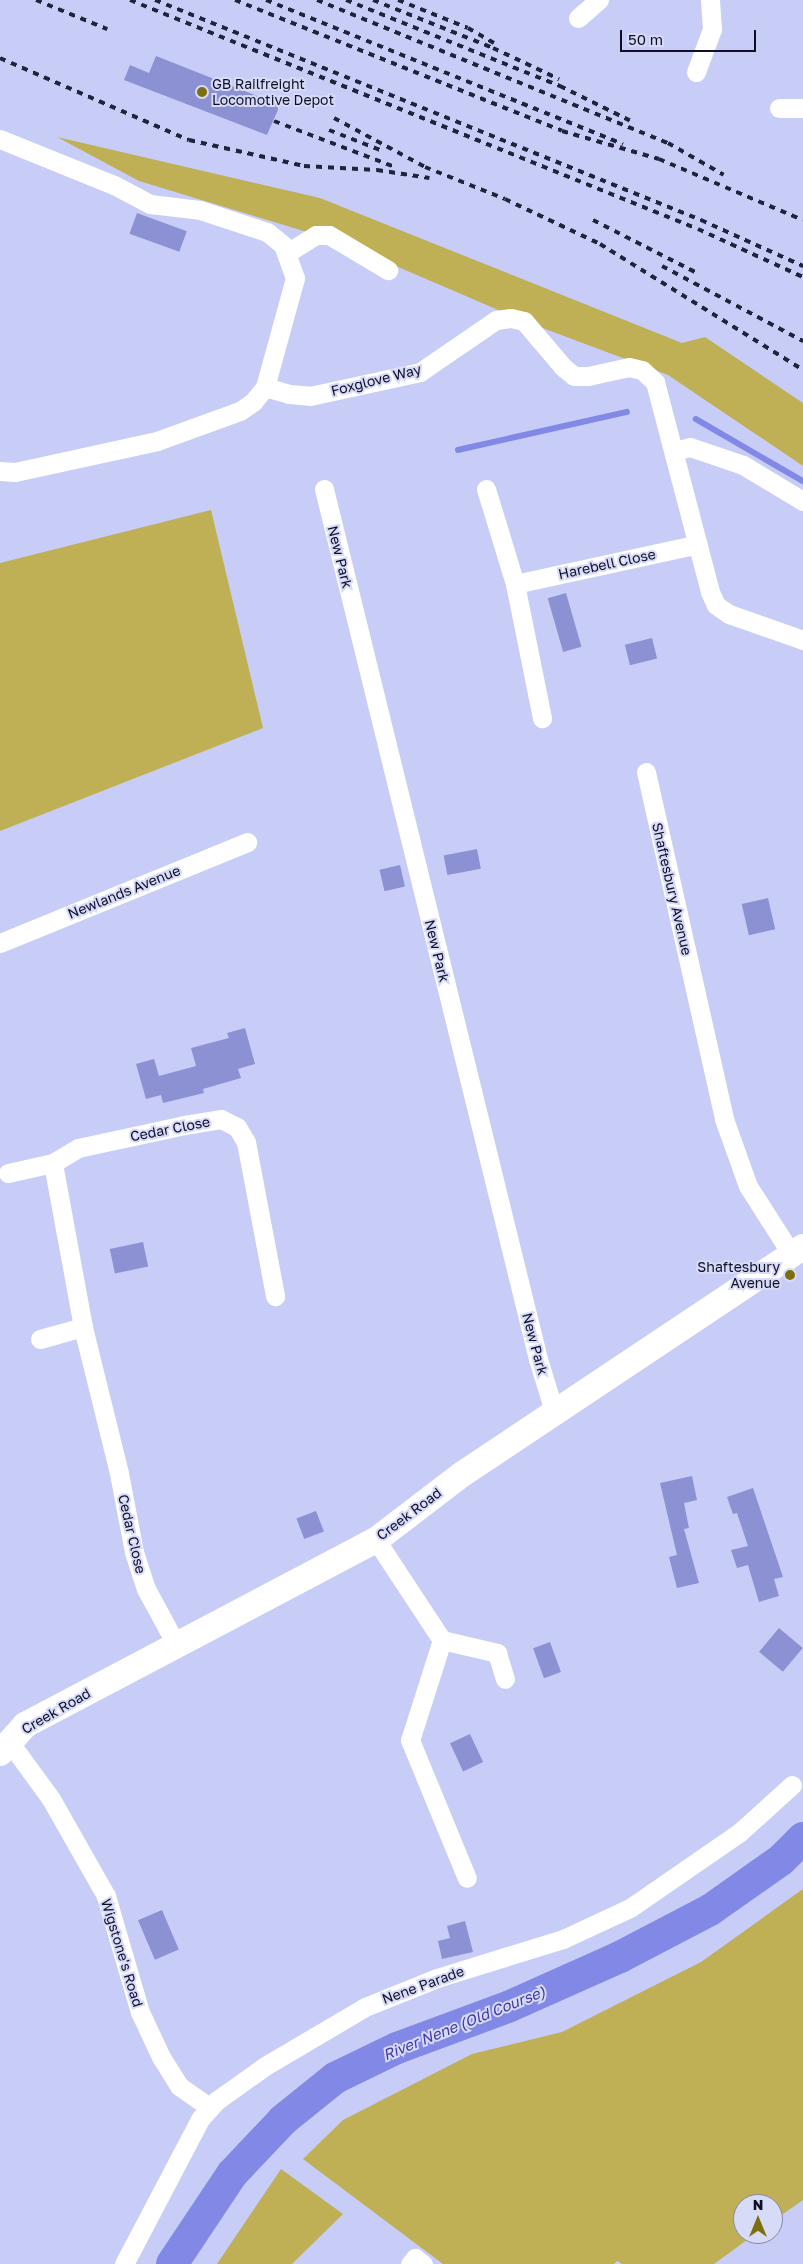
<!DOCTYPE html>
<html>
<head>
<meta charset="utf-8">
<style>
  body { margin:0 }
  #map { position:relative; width:803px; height:2264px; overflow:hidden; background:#c7cdf7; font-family:"Golos Text",sans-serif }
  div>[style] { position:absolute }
  .green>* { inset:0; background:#bfaf55 }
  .stream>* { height:5.5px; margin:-2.75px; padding:0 2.75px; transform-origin:2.75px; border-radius:2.75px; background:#8288e5 }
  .river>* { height:32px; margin:-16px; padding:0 16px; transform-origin:16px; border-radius:16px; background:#8288e5 }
  .building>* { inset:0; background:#8b91d3; transform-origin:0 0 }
  .street>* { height:19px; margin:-9.5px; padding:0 9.5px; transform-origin:9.5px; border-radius:9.5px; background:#fff }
  .secondary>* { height:26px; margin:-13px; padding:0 13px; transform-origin:13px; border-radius:13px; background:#fff }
  .rail>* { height:4px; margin-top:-2px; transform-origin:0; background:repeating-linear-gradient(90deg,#21223c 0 6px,transparent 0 12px) }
  .dots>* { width:14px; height:14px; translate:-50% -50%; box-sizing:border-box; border:2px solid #d7dbf7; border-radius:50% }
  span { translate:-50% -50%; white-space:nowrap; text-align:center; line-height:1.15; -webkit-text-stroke:4px #d7dbf7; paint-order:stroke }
  .poi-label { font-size:14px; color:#0e0f27 }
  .left { translate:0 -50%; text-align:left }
  .right { translate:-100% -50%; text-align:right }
  .street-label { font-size:14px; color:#0e0f27 }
  .water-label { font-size:15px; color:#3f38a4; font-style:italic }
  .north { position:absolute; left:733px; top:2194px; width:50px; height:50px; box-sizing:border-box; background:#d7dbf7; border:1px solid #8789a4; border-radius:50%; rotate:0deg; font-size:14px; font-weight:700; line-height:20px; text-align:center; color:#0e0f27 }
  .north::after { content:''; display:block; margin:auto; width:18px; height:22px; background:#7e6f0d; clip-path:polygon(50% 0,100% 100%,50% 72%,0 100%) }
  .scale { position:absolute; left:620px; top:30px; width:136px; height:22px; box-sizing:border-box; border:2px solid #0e0f27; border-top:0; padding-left:6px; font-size:15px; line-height:18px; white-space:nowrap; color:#0e0f27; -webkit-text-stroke:4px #d7dbf7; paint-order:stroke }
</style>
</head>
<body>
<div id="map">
  <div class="green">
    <div style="clip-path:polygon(57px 137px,320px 198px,682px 343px,705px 337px,803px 403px,803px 466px,668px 375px,524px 321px,340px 242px,139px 181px)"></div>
    <div style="clip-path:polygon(211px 510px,263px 728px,0 831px,0 563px)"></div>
    <div style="clip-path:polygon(803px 1889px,803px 2200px,773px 2221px,773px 2204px,743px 2204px,743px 2234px,755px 2234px,714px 2264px,622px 2264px,617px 2261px,614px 2264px,443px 2264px,303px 2159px,343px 2120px,472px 2054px,562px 2032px,701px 1962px)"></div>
    <div style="clip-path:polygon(281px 2169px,343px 2214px,292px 2264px,217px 2264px)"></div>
  </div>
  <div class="stream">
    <div style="left:696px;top:419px;width:124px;rotate:30.1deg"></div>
    <div style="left:458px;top:450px;width:173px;rotate:-12.7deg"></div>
  </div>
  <div class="river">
    <div style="left:172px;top:2264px;width:108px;rotate:-56.3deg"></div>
    <div style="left:232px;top:2174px;width:74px;rotate:-46.6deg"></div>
    <div style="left:283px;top:2120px;width:67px;rotate:-38.9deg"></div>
    <div style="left:335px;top:2078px;width:69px;rotate:-25.8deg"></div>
    <div style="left:397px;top:2048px;width:118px;rotate:-20.3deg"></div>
    <div style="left:508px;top:2007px;width:123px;rotate:-24.1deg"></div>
    <div style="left:620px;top:1957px;width:102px;rotate:-27.6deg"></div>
    <div style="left:710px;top:1910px;width:87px;rotate:-35.2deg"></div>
    <div style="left:781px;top:1860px;width:31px;rotate:-45deg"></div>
  </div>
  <div class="building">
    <div style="clip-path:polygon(156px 56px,280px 105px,267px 135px,124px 80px,130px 65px,149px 73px)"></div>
    <div style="left:137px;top:213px;width:53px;height:22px;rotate:20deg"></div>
    <div style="left:566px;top:593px;width:56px;height:19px;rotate:74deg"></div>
    <div style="left:652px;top:638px;width:21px;height:28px;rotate:76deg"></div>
    <div style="left:477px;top:849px;width:20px;height:34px;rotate:79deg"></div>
    <div style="left:400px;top:865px;width:22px;height:21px;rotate:77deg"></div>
    <div style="left:768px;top:898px;width:32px;height:27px;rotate:77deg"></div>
    <div style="clip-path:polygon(245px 1028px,255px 1064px,238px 1069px,241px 1078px,203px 1089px,204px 1093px,163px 1103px,161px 1095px,146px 1099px,136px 1064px,154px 1059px,159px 1076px,196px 1066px,191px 1048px,229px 1038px,227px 1033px)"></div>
    <div style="left:143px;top:1242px;width:25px;height:34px;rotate:78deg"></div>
    <div style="clip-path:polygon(692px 1476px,697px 1500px,684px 1503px,689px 1528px,684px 1529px,699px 1583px,677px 1588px,669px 1557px,677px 1555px,660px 1483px)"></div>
    <div style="clip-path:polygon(753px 1488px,783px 1577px,774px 1579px,779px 1596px,759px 1602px,748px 1565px,737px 1568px,731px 1550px,748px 1546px,737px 1513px,733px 1514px,727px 1497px)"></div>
    <div style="left:316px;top:1511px;width:22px;height:21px;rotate:69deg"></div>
    <div style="left:779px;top:1628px;width:31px;height:31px;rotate:40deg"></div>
    <div style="left:550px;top:1642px;width:32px;height:18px;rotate:70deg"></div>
    <div style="left:470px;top:1734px;width:31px;height:22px;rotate:65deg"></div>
    <div style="left:162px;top:1910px;width:43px;height:26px;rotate:67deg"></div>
    <div style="clip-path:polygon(465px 1921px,473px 1952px,442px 1959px,438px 1941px,450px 1938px,447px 1926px)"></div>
  </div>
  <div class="street">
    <div style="left:578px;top:18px;width:28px;rotate:-41deg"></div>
    <div style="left:696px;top:72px;width:46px;rotate:-69.6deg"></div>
    <div style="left:712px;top:29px;width:29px;rotate:-94deg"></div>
    <div style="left:779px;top:108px;width:24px"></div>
    <div style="left:0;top:139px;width:123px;rotate:22deg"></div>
    <div style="left:114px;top:185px;width:41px;rotate:27.8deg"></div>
    <div style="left:150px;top:204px;width:50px;rotate:6.8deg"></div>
    <div style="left:200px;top:210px;width:71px;rotate:18.2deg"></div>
    <div style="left:267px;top:232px;width:21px;rotate:39deg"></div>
    <div style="left:283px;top:245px;width:35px;rotate:70deg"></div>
    <div style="left:295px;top:278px;width:113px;rotate:105.4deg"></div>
    <div style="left:287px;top:253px;width:34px;rotate:-32deg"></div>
    <div style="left:316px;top:235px;width:13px"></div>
    <div style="left:329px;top:235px;width:69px;rotate:30.7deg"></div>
    <div style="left:674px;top:451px;width:16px;rotate:-14deg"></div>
    <div style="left:690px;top:447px;width:56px;rotate:18.8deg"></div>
    <div style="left:743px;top:465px;width:70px;rotate:31deg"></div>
    <div style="left:0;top:471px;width:15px;rotate:4deg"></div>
    <div style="left:15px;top:472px;width:145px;rotate:-12.3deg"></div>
    <div style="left:157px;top:441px;width:88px;rotate:-19.9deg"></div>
    <div style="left:240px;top:411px;width:16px;rotate:-35deg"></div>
    <div style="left:253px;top:402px;width:19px;rotate:-51deg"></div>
    <div style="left:265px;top:387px;width:25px;rotate:16deg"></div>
    <div style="left:289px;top:394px;width:21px;rotate:5deg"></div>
    <div style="left:310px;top:396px;width:113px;rotate:-12.3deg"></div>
    <div style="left:420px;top:372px;width:92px;rotate:-34.4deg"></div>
    <div style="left:496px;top:320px;width:15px;rotate:-8deg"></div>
    <div style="left:511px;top:318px;width:13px;rotate:13deg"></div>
    <div style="left:524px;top:321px;width:60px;rotate:49.7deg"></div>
    <div style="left:563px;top:367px;width:14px;rotate:39deg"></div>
    <div style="left:574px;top:376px;width:14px"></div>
    <div style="left:588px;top:376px;width:42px;rotate:-12.4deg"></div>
    <div style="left:629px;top:367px;width:13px;rotate:13deg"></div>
    <div style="left:642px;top:370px;width:18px;rotate:43deg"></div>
    <div style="left:655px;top:382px;width:217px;rotate:75.3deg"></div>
    <div style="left:710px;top:592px;width:14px;rotate:65deg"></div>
    <div style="left:716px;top:605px;width:16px;rotate:35deg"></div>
    <div style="left:729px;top:614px;width:78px;rotate:19.4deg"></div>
    <div style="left:324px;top:489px;width:896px;rotate:76.18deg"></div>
    <div style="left:538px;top:1359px;width:54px;rotate:72.9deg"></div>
    <div style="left:486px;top:489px;width:99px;rotate:73deg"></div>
    <div style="left:515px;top:584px;width:137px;rotate:78.6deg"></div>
    <div style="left:515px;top:584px;width:187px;rotate:-12.3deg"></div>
    <div style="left:646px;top:772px;width:356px;rotate:77.3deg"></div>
    <div style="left:724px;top:1119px;width:71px;rotate:70.3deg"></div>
    <div style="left:748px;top:1186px;width:82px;rotate:57.5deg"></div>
    <div style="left:0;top:943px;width:267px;rotate:-22.2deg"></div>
    <div style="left:8px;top:1173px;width:46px;rotate:-12.5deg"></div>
    <div style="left:40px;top:1339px;width:45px;rotate:-15.6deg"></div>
    <div style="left:376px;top:1540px;width:120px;rotate:56.6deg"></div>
    <div style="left:442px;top:1640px;width:105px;rotate:107.7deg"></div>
    <div style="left:410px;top:1740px;width:149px;rotate:67.6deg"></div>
    <div style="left:442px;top:1640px;width:57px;rotate:13.3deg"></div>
    <div style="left:497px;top:1653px;width:27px;rotate:73deg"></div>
    <div style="left:177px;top:1646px;width:65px;rotate:-118.5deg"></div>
    <div style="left:146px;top:1589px;width:39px;rotate:-108deg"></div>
    <div style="left:134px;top:1552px;width:80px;rotate:-100.8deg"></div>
    <div style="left:119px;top:1473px;width:150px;rotate:-103.9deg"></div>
    <div style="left:83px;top:1327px;width:167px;rotate:-100.4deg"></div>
    <div style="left:53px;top:1163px;width:29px;rotate:-31deg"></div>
    <div style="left:78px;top:1148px;width:108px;rotate:-12.2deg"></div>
    <div style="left:184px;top:1125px;width:37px;rotate:-9deg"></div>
    <div style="left:221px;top:1119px;width:18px;rotate:27deg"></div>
    <div style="left:237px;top:1127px;width:17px;rotate:59deg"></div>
    <div style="left:246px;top:1142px;width:157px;rotate:79.3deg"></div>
    <div style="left:8px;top:1740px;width:73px;rotate:53.9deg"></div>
    <div style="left:51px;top:1799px;width:112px;rotate:60.4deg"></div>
    <div style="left:106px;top:1896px;width:121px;rotate:73.7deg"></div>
    <div style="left:140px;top:2012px;width:50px;rotate:65deg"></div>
    <div style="left:161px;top:2057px;width:34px;rotate:58deg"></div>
    <div style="left:179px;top:2086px;width:38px;rotate:35deg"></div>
    <div style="left:124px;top:2264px;width:164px;rotate:-62.3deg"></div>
    <div style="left:200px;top:2119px;width:24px;rotate:-48deg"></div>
    <div style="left:216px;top:2101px;width:60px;rotate:-35.5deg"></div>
    <div style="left:265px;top:2066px;width:116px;rotate:-30.5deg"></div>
    <div style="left:365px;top:2007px;width:78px;rotate:-21.9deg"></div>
    <div style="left:437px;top:1978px;width:132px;rotate:-17.2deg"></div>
    <div style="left:563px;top:1939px;width:74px;rotate:-24.8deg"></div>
    <div style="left:630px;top:1908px;width:134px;rotate:-34.6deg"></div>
    <div style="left:740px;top:1832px;width:70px;rotate:-42.1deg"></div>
    <div style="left:410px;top:2264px;width:8px;rotate:-50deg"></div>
    <div style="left:415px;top:2258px;width:10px;rotate:37deg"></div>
  </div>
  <div class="secondary">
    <div style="left:0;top:1753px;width:38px;rotate:-48deg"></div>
    <div style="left:25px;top:1725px;width:397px;rotate:-27.8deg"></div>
    <div style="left:376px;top:1540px;width:107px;rotate:-37.4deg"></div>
    <div style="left:461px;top:1475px;width:411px;rotate:-33.7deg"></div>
  </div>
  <div class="rail">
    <div style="left:36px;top:0;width:77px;rotate:22.2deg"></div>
    <div style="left:130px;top:0;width:612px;rotate:21.96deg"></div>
    <div style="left:698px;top:229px;width:115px;rotate:24.6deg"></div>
    <div style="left:155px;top:0;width:589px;rotate:21.95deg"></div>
    <div style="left:701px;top:220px;width:112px;rotate:24.3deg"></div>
    <div style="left:235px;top:0;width:352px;rotate:21.8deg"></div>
    <div style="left:562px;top:131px;width:101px;rotate:16.1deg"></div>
    <div style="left:659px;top:159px;width:156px;rotate:23deg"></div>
    <div style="left:266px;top:0;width:385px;rotate:22deg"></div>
    <div style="left:317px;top:0;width:379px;rotate:22.2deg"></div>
    <div style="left:668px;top:143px;width:64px;rotate:29.7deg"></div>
    <div style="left:346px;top:0;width:231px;rotate:21.9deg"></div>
    <div style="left:560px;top:86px;width:81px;rotate:26.3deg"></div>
    <div style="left:373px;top:0;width:129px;rotate:21.8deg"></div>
    <div style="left:493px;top:48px;width:73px;rotate:25.2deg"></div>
    <div style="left:398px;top:0;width:75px;rotate:21.8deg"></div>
    <div style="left:468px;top:28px;width:30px;rotate:30deg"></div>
    <div style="left:0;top:58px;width:206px;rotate:23.5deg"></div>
    <div style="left:189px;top:140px;width:118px;rotate:12.7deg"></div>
    <div style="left:304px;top:166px;width:73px;rotate:3.1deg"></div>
    <div style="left:377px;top:170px;width:53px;rotate:8.7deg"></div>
    <div style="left:334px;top:118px;width:103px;rotate:28.3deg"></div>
    <div style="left:425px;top:167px;width:86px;rotate:21.8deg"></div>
    <div style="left:505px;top:199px;width:105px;rotate:25.3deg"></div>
    <div style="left:600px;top:244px;width:239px;rotate:31.8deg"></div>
    <div style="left:274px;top:121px;width:129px;rotate:20.8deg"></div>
    <div style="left:329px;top:130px;width:58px;rotate:21.3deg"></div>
    <div style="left:593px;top:220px;width:117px;rotate:27deg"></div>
    <div style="left:662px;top:266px;width:160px;rotate:28deg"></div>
  </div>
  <div class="dots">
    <div style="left:202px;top:92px;background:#7e6f0d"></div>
    <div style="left:790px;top:1275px;background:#7e6f0d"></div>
  </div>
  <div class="poi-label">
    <span class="left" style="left:212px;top:92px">GB Railfreight<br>Locomotive Depot</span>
    <span class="right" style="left:780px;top:1275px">Shaftesbury<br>Avenue</span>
  </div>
  <div class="street-label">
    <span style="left:376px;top:380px;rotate:-14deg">Foxglove Way</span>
    <span style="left:340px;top:557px;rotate:76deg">New Park</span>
    <span style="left:607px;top:564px;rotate:-12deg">Harebell Close</span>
    <span style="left:672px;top:889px;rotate:77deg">Shaftesbury Avenue</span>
    <span style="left:124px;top:892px;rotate:-22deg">Newlands Avenue</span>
    <span style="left:437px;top:951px;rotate:76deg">New Park</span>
    <span style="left:170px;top:1129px;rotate:-11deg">Cedar Close</span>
    <span style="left:535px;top:1344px;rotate:75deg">New Park</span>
    <span style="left:409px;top:1514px;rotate:-37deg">Creek Road</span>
    <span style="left:132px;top:1534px;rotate:77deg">Cedar Close</span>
    <span style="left:56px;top:1711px;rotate:-30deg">Creek Road</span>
    <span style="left:122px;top:1953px;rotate:73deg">Wigstone's Road</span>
    <span style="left:423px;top:1985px;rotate:-20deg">Nene Parade</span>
  </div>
  <div class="water-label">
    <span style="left:464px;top:2023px;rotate:-22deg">River Nene (Old Course)</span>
  </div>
  <div class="north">N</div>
  <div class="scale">50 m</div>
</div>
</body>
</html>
